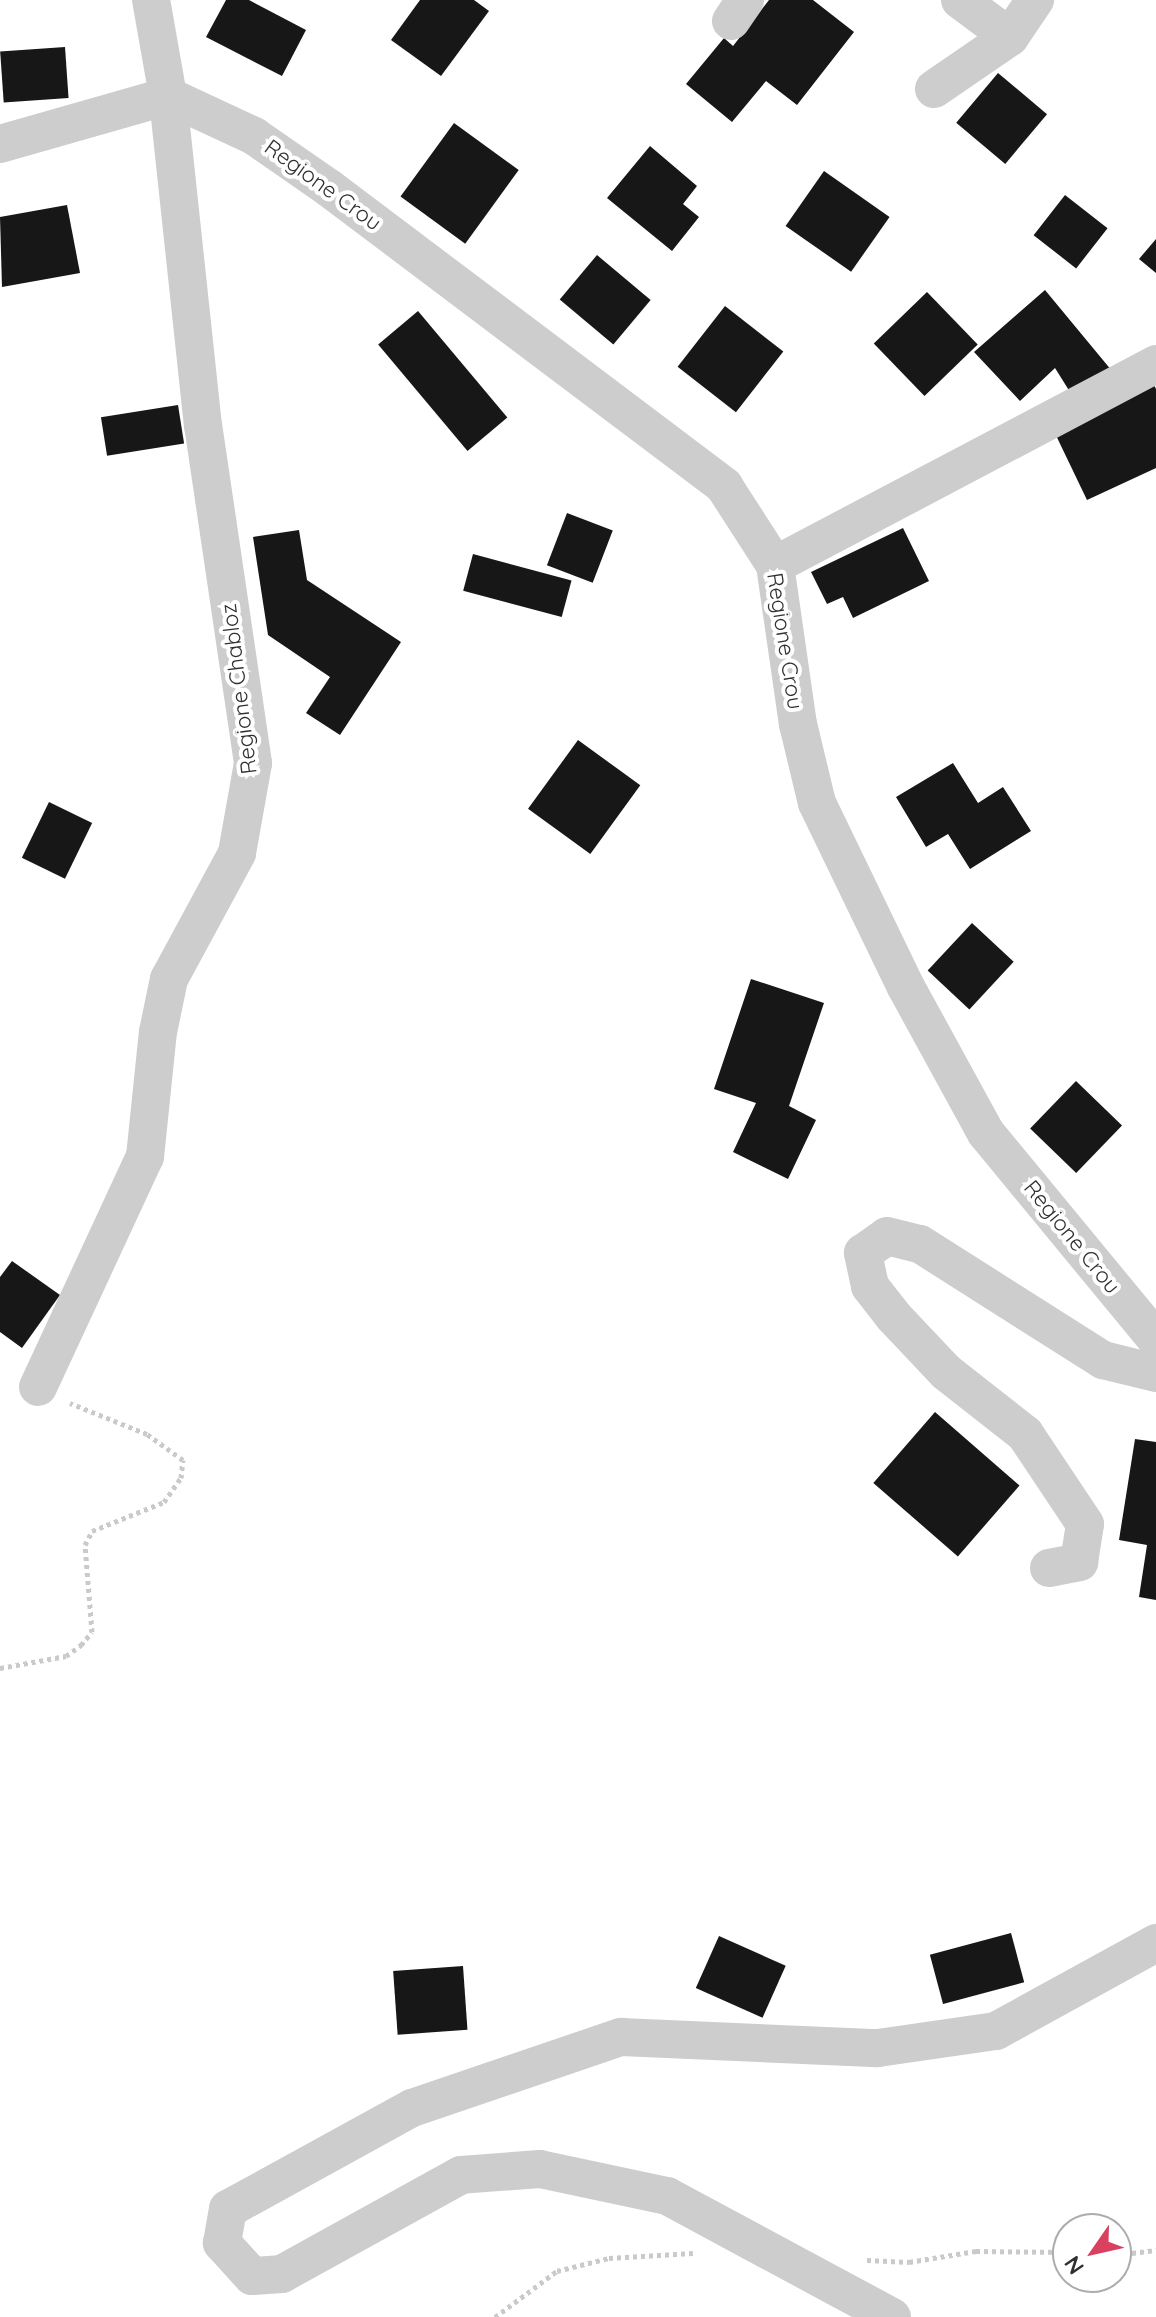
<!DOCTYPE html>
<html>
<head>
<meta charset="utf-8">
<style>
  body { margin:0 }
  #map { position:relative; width:1156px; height:2317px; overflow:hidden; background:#fff; font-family:Quicksand,sans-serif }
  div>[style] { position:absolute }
  .building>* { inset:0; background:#171717; transform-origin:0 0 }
  .path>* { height:5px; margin-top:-2.5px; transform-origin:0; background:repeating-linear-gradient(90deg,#cacaca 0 4px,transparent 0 8px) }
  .minor>* { height:38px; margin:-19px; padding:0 19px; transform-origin:19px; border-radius:19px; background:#cdcdcd }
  span { translate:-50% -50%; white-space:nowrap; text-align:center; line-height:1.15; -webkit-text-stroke:8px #fff; paint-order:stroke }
  .street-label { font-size:22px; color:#303030 }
  .north { position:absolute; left:1052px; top:2213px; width:80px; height:80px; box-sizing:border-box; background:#fff; border:2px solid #acacac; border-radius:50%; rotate:236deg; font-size:22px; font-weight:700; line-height:32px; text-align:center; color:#303030 }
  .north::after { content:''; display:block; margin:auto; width:28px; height:36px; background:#d9415f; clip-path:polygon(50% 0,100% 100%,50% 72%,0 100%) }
</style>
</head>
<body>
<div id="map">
  <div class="building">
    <div style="clip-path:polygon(226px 0,249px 0,306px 30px,282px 76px,206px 37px)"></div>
    <div style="clip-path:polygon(420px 0,474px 0,489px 11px,441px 76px,391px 40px)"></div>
    <div style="clip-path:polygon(769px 0,813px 0,854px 32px,797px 105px,766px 81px,732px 122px,686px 84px,724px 38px,733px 46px)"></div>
    <div style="left:65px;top:47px;width:51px;height:65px;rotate:86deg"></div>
    <div style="left:998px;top:73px;width:64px;height:65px;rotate:40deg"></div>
    <div style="left:454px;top:123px;width:80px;height:91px;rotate:36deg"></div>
    <div style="clip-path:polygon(650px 146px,697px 186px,683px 204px,699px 217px,672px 251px,607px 198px)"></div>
    <div style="left:824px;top:171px;width:80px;height:67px;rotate:35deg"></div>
    <div style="left:1065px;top:195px;width:54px;height:51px;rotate:38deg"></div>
    <div style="clip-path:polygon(67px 205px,80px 273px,2px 287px,0 217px)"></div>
    <div style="clip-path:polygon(1156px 239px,1156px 273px,1139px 259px)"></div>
    <div style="left:597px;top:255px;width:70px;height:58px;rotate:40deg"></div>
    <div style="clip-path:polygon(1045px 290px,1117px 377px,1075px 400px,1055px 368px,1020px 401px,974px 352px)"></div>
    <div style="left:927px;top:292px;width:73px;height:74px;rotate:46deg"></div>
    <div style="left:725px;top:306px;width:74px;height:77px;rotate:38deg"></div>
    <div style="left:418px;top:311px;width:139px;height:52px;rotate:50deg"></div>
    <div style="clip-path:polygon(1151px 379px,1156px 389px,1156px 468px,1087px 500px,1051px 425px)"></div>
    <div style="left:178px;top:405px;width:39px;height:78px;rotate:81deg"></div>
    <div style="left:567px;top:513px;width:49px;height:56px;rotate:21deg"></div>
    <div style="clip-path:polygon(903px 528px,929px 581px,853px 618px,843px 597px,827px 604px,811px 572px)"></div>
    <div style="clip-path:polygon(299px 530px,307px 580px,401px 642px,340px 735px,306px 713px,330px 677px,268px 635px,253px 537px)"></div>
    <div style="left:473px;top:554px;width:102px;height:38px;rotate:15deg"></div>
    <div style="left:578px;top:740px;width:77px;height:85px;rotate:36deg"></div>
    <div style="clip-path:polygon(953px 763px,978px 803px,1003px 787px,1031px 831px,970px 869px,948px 834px,926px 847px,896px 797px)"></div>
    <div style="left:49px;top:802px;width:48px;height:62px;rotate:26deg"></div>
    <div style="left:972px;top:923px;width:57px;height:65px;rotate:43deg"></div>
    <div style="clip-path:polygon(751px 979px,824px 1003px,789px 1106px,816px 1120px,788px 1179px,733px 1152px,756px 1103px,714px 1089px)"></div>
    <div style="left:1076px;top:1081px;width:64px;height:66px;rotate:44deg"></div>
    <div style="clip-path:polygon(12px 1261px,60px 1295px,22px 1348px,0 1332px,0 1277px)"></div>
    <div style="left:935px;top:1412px;width:112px;height:94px;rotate:41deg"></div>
    <div style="clip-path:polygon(1135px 1439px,1156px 1442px,1156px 1600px,1139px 1597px,1147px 1545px,1119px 1540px)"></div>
    <div style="left:1011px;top:1933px;width:51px;height:84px;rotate:75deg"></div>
    <div style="left:719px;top:1936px;width:73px;height:57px;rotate:24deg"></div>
    <div style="left:463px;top:1966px;width:64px;height:70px;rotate:86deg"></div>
  </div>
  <div class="path">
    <div style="left:0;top:1668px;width:67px;rotate:-10.3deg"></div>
    <div style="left:66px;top:1656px;width:19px;rotate:-36deg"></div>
    <div style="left:81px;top:1645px;width:17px;rotate:-50deg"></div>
    <div style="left:92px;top:1632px;width:87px;rotate:-94.6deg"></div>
    <div style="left:85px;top:1545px;width:16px;rotate:-63deg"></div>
    <div style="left:92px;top:1531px;width:78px;rotate:-21.9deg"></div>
    <div style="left:164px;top:1502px;width:29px;rotate:-55deg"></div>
    <div style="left:181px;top:1478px;width:18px;rotate:-84deg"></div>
    <div style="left:183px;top:1460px;width:44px;rotate:-144.2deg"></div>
    <div style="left:147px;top:1434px;width:83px;rotate:-158.1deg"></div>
    <div style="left:1116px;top:2255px;width:40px;rotate:-7.1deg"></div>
    <div style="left:867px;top:2260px;width:42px;rotate:2.7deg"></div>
    <div style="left:909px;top:2262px;width:68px;rotate:-9.3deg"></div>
    <div style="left:976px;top:2251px;width:92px;rotate:0.6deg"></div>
    <div style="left:495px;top:2317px;width:77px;rotate:-36.6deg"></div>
    <div style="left:557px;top:2271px;width:54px;rotate:-14deg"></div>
    <div style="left:609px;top:2258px;width:84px;rotate:-3.4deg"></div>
  </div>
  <div class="minor">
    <div style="left:960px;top:0;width:62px;rotate:36.5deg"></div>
    <div style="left:731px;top:21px;width:25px;rotate:-56deg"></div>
    <div style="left:934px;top:89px;width:92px;rotate:-34.4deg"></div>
    <div style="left:1010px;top:37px;width:45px;rotate:-56deg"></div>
    <div style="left:168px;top:96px;width:95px;rotate:24.9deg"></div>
    <div style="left:254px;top:136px;width:91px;rotate:34.7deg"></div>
    <div style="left:329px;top:188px;width:495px;rotate:37deg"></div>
    <div style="left:724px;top:486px;width:94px;rotate:57.2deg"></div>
    <div style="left:775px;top:565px;width:161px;rotate:81.8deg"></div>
    <div style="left:798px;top:724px;width:81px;rotate:76.5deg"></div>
    <div style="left:817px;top:803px;width:204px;rotate:64.2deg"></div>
    <div style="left:906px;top:987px;width:166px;rotate:61.3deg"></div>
    <div style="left:986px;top:1133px;width:267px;rotate:50.5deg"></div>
    <div style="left:0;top:144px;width:175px;rotate:-15.9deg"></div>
    <div style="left:775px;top:565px;width:431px;rotate:-27.8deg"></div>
    <div style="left:38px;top:1387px;width:254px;rotate:-65.1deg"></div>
    <div style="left:145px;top:1157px;width:126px;rotate:-84.1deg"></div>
    <div style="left:158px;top:1032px;width:54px;rotate:-78.3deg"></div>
    <div style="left:169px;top:979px;width:143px;rotate:-61.6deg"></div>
    <div style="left:237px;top:853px;width:91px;rotate:-79.9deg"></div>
    <div style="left:253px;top:763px;width:341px;rotate:-98.4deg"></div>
    <div style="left:203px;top:426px;width:332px;rotate:-96.1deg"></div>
    <div style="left:168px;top:96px;width:97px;rotate:-100deg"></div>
    <div style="left:1049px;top:1568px;width:31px;rotate:-11deg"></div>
    <div style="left:1079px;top:1562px;width:38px;rotate:-81deg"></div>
    <div style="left:1085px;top:1524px;width:108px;rotate:-123.7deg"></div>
    <div style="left:1025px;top:1434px;width:100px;rotate:-141.9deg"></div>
    <div style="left:946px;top:1372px;width:76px;rotate:-133.4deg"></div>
    <div style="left:894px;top:1317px;width:39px;rotate:-128deg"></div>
    <div style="left:870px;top:1286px;width:34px;rotate:-102deg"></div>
    <div style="left:863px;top:1253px;width:29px;rotate:-35deg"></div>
    <div style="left:887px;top:1236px;width:34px;rotate:14deg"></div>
    <div style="left:920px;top:1244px;width:217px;rotate:32.4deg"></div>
    <div style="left:1103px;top:1360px;width:55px;rotate:13.8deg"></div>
    <div style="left:892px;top:2317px;width:255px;rotate:-151.7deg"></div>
    <div style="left:667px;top:2196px;width:130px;rotate:-168deg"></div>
    <div style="left:540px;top:2169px;width:79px;rotate:175.7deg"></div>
    <div style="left:461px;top:2175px;width:205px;rotate:151.1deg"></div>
    <div style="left:282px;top:2274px;width:30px;rotate:176deg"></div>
    <div style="left:252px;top:2276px;width:45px;rotate:-132.3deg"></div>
    <div style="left:222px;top:2243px;width:35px;rotate:-80deg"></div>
    <div style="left:228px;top:2209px;width:210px;rotate:-28.8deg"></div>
    <div style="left:412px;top:2108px;width:221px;rotate:-18.8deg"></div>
    <div style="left:621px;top:2037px;width:257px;rotate:2.5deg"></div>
    <div style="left:878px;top:2048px;width:119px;rotate:-8.2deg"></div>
    <div style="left:996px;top:2031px;width:183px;rotate:-28.8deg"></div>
  </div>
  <div class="street-label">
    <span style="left:323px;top:185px;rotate:36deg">Regione Crou</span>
    <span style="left:785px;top:641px;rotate:81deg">Regione Crou</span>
    <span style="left:239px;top:689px;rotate:-97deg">Regione Chabloz</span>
    <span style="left:1072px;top:1237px;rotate:51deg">Regione Crou</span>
  </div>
  <div class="north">N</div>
</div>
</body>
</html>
